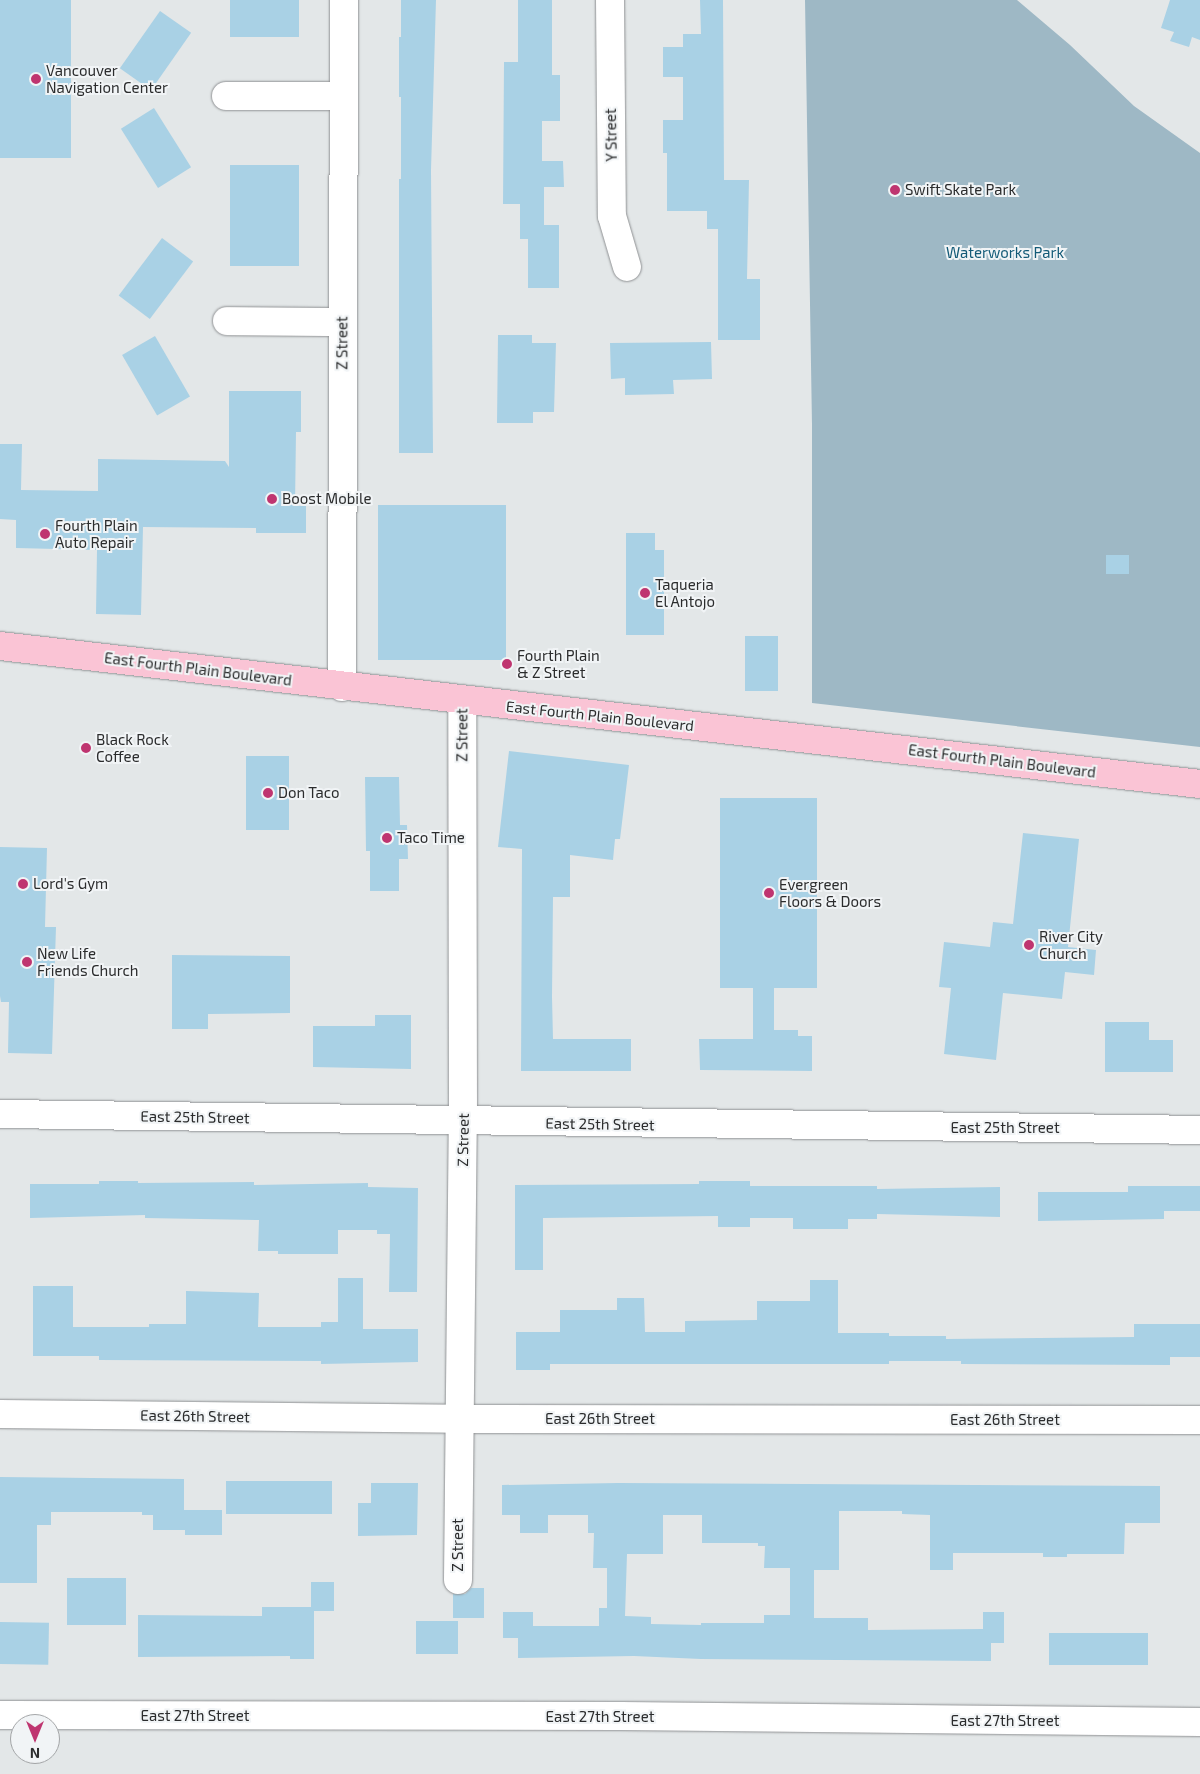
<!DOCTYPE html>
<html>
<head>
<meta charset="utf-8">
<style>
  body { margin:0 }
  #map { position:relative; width:1200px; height:1774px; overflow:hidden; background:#e3e7e8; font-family:"Exo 2",sans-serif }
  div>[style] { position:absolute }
  .green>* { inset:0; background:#9eb8c5 }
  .building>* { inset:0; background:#a9d1e5; transform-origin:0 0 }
  .roads { filter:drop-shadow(0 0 1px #8f9193) drop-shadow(0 0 1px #8f9193) }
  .minor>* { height:28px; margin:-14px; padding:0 14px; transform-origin:14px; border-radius:14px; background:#fff }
  .major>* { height:28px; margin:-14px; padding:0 14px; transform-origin:14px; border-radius:14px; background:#fac4d5 }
  .dots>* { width:14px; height:14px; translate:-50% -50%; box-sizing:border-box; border:2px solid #f1f4f6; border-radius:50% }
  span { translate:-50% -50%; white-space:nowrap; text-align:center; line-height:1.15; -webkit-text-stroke:4px #f1f4f6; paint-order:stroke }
  .poi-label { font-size:15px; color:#2b2c2d }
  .left { translate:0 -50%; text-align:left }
  .street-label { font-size:15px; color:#2b2c2d }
  .park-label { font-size:15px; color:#135a77 }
  .north { position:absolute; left:10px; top:1714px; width:50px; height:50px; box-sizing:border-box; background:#f1f4f6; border:1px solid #a2a4a6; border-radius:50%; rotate:180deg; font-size:14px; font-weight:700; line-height:20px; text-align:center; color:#2b2c2d }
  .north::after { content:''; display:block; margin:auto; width:18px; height:22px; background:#bf3570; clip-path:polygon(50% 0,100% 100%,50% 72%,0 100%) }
</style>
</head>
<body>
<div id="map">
  <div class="green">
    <div style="clip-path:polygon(805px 0,1017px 0,1070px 45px,1134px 106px,1200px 153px,1200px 747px,812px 703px,812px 425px)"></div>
  </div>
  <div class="building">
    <div style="left:0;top:0;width:71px;height:158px"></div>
    <div style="left:230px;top:0;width:69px;height:37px"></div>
    <div style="clip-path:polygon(401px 0,436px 0,431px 170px,433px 453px,399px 453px,399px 179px,401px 179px,401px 97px,399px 97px,399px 37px,401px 37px)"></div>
    <div style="clip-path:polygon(518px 0,552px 0,552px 75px,560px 75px,560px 121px,542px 121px,542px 161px,563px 161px,564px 187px,544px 187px,544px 225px,559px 225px,559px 288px,528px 288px,528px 239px,520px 239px,520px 204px,503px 204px,504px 62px,518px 62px)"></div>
    <div style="clip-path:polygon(700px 0,723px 0,724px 180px,749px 180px,747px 279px,760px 279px,760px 340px,718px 340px,718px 229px,707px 229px,707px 211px,667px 211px,667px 153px,663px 153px,663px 120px,683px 120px,683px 77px,663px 77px,663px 47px,683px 47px,683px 34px,701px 34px)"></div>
    <div style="clip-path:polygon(1170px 0,1200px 0,1200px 40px,1192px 37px,1189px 47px,1170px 41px,1174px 32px,1161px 28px)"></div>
    <div style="left:160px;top:11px;width:38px;height:70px;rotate:35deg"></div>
    <div style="left:154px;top:108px;width:70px;height:39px;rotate:58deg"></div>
    <div style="left:230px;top:165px;width:69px;height:101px"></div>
    <div style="left:162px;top:238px;width:39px;height:72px;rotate:37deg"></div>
    <div style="clip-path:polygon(498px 335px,532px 335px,532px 343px,556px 343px,554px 412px,533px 412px,533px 423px,497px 423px)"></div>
    <div style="left:155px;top:336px;width:70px;height:38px;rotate:60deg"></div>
    <div style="clip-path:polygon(711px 342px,712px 379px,673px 380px,674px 394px,625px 395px,625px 378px,611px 379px,610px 343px)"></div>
    <div style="clip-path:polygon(229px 391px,301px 391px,301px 432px,296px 432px,295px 506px,306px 506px,306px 533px,256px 533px,256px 528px,143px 527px,141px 615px,96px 614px,97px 550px,16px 548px,16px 520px,0 519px,0 444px,22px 444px,21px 490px,98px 491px,98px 459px,225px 461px,229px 467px)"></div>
    <div style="left:506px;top:505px;width:155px;height:128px;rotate:90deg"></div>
    <div style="clip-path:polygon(626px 533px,655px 533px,655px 550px,664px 550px,664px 635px,626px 635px)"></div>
    <div style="left:1106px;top:555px;width:23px;height:19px"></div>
    <div style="left:745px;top:636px;width:33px;height:55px"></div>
    <div style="clip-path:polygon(509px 751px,629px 765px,620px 839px,615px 839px,613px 860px,570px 855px,570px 897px,553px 897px,552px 997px,553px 1039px,631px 1039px,631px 1071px,521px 1071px,522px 849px,498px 847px)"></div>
    <div style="left:246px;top:756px;width:43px;height:74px"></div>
    <div style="clip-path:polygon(365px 777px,399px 777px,400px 825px,407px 825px,408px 859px,399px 859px,399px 891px,370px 891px,370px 851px,366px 851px)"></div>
    <div style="clip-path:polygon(720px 798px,817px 798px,817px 988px,774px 988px,774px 1030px,798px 1030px,798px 1036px,812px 1036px,812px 1071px,700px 1070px,699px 1039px,753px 1039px,753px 988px,720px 988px)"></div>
    <div style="clip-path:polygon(1023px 833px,1079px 839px,1068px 947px,1096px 950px,1094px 975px,1065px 972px,1062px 999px,1003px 993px,996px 1060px,944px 1054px,951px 988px,939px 987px,944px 942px,990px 947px,993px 922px,1013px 924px)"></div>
    <div style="clip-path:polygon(0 847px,47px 848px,45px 927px,56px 927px,52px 1054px,8px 1053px,9px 1002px,1px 1002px,0 996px)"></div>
    <div style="clip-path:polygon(172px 955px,290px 956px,290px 1013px,208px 1014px,208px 1029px,172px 1029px)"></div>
    <div style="clip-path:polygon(375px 1015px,411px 1015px,411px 1069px,313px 1067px,313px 1026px,375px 1026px)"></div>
    <div style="clip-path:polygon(1105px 1022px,1149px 1022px,1149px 1040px,1173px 1040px,1173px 1072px,1105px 1072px)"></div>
    <div style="clip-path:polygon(99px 1181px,138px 1181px,138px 1183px,254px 1182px,254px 1185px,368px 1183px,368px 1187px,418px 1188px,417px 1292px,389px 1292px,390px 1234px,377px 1234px,377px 1230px,338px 1230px,338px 1254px,278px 1254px,278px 1251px,258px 1251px,259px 1220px,145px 1218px,145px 1215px,30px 1218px,30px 1184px,99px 1184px)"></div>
    <div style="clip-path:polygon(699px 1181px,750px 1181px,750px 1186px,877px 1186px,877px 1189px,1000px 1187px,1000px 1217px,877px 1214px,877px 1219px,848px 1219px,848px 1229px,793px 1229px,793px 1218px,750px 1218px,750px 1227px,718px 1227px,718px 1216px,543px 1218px,543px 1270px,515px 1270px,515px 1185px,699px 1184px)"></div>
    <div style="clip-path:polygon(1128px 1186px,1200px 1186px,1200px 1211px,1164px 1211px,1164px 1219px,1038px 1221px,1038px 1192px,1128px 1192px)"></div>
    <div style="clip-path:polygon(338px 1278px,363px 1278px,363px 1329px,418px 1329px,418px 1362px,321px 1364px,321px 1361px,99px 1360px,99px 1356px,33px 1356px,33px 1286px,73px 1286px,73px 1327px,149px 1327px,149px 1324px,186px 1324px,186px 1291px,259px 1293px,258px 1327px,321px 1327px,321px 1322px,338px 1322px)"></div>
    <div style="clip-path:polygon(810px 1280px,838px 1280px,838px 1333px,889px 1333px,889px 1336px,946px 1336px,946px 1339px,1134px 1337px,1134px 1324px,1200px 1324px,1200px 1357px,1170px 1357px,1170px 1365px,961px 1364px,961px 1361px,889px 1361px,889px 1364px,550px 1364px,550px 1370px,516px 1370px,516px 1332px,560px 1332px,560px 1310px,617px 1310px,617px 1298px,644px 1298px,645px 1332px,685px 1332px,685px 1321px,757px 1320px,757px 1301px,810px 1301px)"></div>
    <div style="clip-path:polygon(0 1477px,184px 1479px,184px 1510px,222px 1510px,222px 1535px,185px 1535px,185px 1530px,153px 1530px,153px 1515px,142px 1515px,142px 1512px,51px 1512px,51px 1525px,37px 1525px,37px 1583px,0 1583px)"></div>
    <div style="left:332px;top:1481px;width:33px;height:106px;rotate:90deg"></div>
    <div style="clip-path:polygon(371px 1483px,418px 1483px,417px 1535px,358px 1536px,358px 1503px,371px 1503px)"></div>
    <div style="clip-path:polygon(evenodd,618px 1483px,1160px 1486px,1160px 1523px,1125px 1523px,1124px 1554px,1067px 1554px,1067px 1557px,1043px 1557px,1043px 1553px,953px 1553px,953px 1570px,930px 1570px,930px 1515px,902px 1514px,902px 1511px,839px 1511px,839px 1570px,814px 1570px,814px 1618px,868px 1618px,868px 1630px,983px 1629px,983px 1612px,1004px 1612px,1004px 1643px,991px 1643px,991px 1661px,701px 1659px,634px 1656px,518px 1658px,518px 1638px,503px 1638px,503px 1612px,533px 1612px,533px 1626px,599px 1626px,599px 1608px,607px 1608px,607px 1568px,593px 1568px,594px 1533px,588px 1533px,588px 1515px,548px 1515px,548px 1533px,520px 1533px,520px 1515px,502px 1515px,502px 1485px,618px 1483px,663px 1515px,702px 1515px,702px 1543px,758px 1543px,758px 1546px,765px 1546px,764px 1568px,790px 1568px,790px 1615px,764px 1615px,764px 1623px,701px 1623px,701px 1625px,651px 1624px,651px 1617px,625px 1616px,627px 1554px,663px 1554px,663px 1515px)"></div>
    <div style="left:67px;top:1578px;width:59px;height:47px"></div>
    <div style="clip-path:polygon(311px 1582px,334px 1582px,334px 1611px,314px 1611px,314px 1659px,290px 1659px,290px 1656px,138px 1657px,138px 1615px,262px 1616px,262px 1607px,311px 1607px)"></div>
    <div style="clip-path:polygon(471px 1588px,484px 1588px,484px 1618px,453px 1618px,453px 1594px,465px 1594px)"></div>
    <div style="left:416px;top:1621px;width:42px;height:33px"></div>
    <div style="left:0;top:1622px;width:49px;height:42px;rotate:1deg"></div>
    <div style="left:1049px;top:1633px;width:99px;height:32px"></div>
  </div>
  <div class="roads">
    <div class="minor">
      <div style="left:610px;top:0;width:216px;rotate:89.5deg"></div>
      <div style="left:612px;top:216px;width:53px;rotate:73.6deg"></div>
      <div style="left:226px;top:96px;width:118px"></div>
      <div style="left:227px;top:321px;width:115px;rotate:0.5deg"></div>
      <div style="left:342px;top:687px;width:687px;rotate:-89.83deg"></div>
      <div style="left:0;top:1114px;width:1200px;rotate:0.76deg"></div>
      <div style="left:0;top:1414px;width:458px;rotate:0.6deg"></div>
      <div style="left:458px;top:1419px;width:742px;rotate:0.08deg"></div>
      <div style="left:458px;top:1580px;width:458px;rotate:-89.4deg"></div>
      <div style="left:463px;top:1122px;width:421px;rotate:-90.1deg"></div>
      <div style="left:0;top:1715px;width:621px;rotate:0.09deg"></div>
      <div style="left:621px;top:1716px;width:579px;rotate:0.59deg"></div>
    </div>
    <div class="major">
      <div style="left:0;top:646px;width:1208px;rotate:6.56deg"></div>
    </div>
  </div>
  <div class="dots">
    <div style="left:36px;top:79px;background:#bf3570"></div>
    <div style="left:895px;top:190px;background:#bf3570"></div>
    <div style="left:272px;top:499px;background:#bf3570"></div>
    <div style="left:45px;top:534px;background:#bf3570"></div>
    <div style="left:645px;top:593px;background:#bf3570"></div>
    <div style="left:507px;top:664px;background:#bf3570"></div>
    <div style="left:86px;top:748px;background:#bf3570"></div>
    <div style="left:268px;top:793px;background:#bf3570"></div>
    <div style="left:387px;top:838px;background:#bf3570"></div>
    <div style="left:23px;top:884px;background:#bf3570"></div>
    <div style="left:769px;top:893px;background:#bf3570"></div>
    <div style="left:1029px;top:945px;background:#bf3570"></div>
    <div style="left:27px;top:962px;background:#bf3570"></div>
  </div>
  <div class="poi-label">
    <span class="left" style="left:46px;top:79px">Vancouver<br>Navigation Center</span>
    <span class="left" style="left:905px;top:190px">Swift Skate Park</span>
    <span class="left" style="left:282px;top:499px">Boost Mobile</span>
    <span class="left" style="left:55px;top:534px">Fourth Plain<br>Auto Repair</span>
    <span class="left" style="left:655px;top:593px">Taqueria<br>El Antojo</span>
    <span class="left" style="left:517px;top:664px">Fourth Plain<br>&amp; Z Street</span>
    <span class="left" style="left:96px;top:748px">Black Rock<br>Coffee</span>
    <span class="left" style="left:278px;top:793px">Don Taco</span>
    <span class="left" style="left:397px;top:838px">Taco Time</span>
    <span class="left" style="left:33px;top:884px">Lord's Gym</span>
    <span class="left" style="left:779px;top:893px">Evergreen<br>Floors &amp; Doors</span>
    <span class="left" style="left:1039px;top:945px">River City<br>Church</span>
    <span class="left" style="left:37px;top:962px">New Life<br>Friends Church</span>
  </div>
  <div class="street-label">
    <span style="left:611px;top:135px;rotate:-91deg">Y Street</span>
    <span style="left:342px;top:343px;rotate:-90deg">Z Street</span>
    <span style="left:198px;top:669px;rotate:7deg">East Fourth Plain Boulevard</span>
    <span style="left:600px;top:716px;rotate:6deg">East Fourth Plain Boulevard</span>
    <span style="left:462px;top:735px;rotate:-90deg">Z Street</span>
    <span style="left:1002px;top:761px;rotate:7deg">East Fourth Plain Boulevard</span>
    <span style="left:195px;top:1117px;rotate:1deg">East 25th Street</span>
    <span style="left:600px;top:1124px;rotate:1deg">East 25th Street</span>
    <span style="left:1005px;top:1128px">East 25th Street</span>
    <span style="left:463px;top:1140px;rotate:-89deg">Z Street</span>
    <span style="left:195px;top:1416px;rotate:1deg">East 26th Street</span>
    <span style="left:600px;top:1419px">East 26th Street</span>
    <span style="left:1005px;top:1420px">East 26th Street</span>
    <span style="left:458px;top:1545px;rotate:-90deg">Z Street</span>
    <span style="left:195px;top:1716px">East 27th Street</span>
    <span style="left:600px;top:1717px">East 27th Street</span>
    <span style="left:1005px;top:1721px">East 27th Street</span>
  </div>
  <div class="park-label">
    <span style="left:1005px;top:253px">Waterworks Park</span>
  </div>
  <div class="north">N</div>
</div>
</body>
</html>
